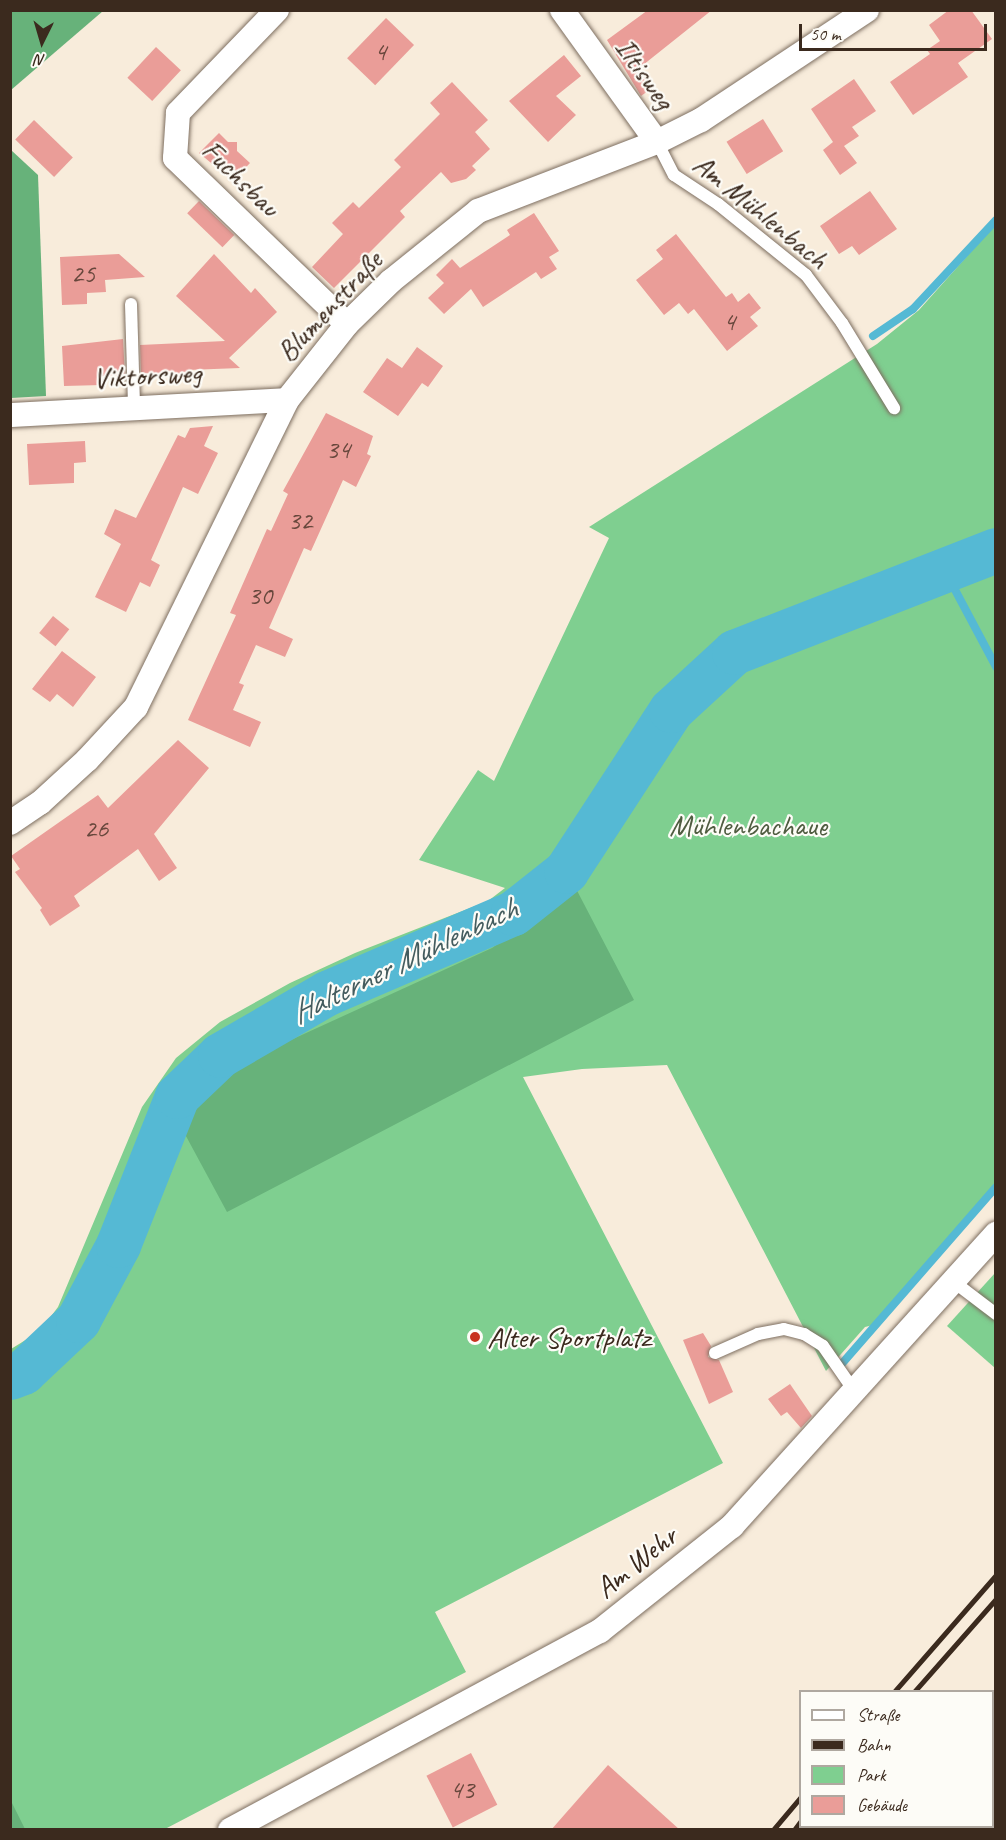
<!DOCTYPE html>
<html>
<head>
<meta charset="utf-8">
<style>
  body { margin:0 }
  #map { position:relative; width:1006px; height:1840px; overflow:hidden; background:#f8ecdb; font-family:Caveat,sans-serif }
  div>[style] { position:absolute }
  .green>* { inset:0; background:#7fcf90 }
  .forest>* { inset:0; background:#67b27a }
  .stream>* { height:8px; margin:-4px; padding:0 4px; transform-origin:4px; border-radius:4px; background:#55b9d4 }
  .river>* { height:45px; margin:-22.5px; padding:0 22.5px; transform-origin:22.5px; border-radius:22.5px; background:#55b9d4 }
  .building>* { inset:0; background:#ea9d98; transform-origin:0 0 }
  .roads { filter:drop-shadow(0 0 2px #7d6e60) drop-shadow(0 0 2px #7d6e60) }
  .lane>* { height:12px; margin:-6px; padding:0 6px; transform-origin:6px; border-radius:6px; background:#fff }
  .street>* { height:24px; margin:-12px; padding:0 12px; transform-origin:12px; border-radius:12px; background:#fff }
  .rail>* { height:4.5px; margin:-2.25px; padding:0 2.25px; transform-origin:2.25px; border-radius:2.25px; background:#3b2a1e }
  .dots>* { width:16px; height:16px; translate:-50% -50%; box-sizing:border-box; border:3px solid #fdfcf7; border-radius:50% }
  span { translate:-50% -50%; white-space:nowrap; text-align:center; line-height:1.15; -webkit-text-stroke:4.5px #fdfcf7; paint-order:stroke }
  .number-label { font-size:27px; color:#67473c }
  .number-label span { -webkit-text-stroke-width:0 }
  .street-label { font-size:30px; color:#3b2a1e }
  .park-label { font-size:30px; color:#4f5c40 }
  .poi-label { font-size:30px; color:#3b2a1e }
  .left { translate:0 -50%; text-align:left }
  .water-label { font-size:32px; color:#445c5e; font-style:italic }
  .frame { position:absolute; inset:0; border:12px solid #3b2a1e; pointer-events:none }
  .legend { position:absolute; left:799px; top:1690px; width:195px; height:138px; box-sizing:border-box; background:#fdfcf7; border:2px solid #afa8a0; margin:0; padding:8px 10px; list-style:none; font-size:18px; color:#3b2a1e }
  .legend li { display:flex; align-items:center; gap:12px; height:30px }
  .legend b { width:30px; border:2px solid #afa8a0 }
  .north { position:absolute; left:12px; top:12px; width:60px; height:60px; -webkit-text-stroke:4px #fdfcf7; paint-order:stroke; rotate:185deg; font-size:16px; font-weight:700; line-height:24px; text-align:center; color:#3b2a1e }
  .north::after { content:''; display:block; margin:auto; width:21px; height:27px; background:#3b2a1e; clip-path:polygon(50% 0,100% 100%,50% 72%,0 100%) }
  .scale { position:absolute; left:799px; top:24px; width:188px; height:27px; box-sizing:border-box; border:3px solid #3b2a1e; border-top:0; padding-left:8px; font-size:18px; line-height:21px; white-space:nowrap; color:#3b2a1e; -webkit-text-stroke:4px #fdfcf7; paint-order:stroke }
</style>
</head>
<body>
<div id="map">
  <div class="green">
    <div style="clip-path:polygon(995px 225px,995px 1189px,877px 1324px,865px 1327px,826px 1371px,667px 1065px,582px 1069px,523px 1077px,723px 1463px,435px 1612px,466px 1672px,165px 1829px,11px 1830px,11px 1349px,40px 1331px,58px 1307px,142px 1107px,176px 1058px,220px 1022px,290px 983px,355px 953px,488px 901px,505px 888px,419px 860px,478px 770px,494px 781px,609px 538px,589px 527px,877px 344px,919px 310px)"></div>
    <div style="clip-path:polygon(995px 1273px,995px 1368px,947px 1326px)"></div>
  </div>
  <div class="forest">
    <div style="clip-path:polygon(11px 10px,103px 10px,103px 11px,11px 90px)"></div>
    <div style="clip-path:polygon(11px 150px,38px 175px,46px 396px,11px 398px)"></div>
    <div style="clip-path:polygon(572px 881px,634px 1000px,227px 1212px,180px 1125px,190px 1106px,235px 1069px,282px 1044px,492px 948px,544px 911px)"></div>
    <div style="clip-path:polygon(11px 1801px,25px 1829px,11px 1829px)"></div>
  </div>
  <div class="stream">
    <div style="left:873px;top:336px;width:48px;rotate:-34deg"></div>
    <div style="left:913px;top:309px;width:122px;rotate:-47deg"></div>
    <div style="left:945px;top:571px;width:109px;rotate:62deg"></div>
    <div style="left:839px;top:1367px;width:239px;rotate:-48.9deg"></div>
  </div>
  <div class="river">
    <div style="left:10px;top:1377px;width:14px;rotate:-21deg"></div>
    <div style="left:23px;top:1372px;width:76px;rotate:-43.4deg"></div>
    <div style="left:78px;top:1320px;width:85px;rotate:-61.9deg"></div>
    <div style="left:118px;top:1245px;width:160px;rotate:-68.4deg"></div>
    <div style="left:177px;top:1096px;width:59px;rotate:-43.6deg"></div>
    <div style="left:220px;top:1055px;width:124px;rotate:-30.1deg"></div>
    <div style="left:327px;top:993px;width:202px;rotate:-23.3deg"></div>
    <div style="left:513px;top:913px;width:68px;rotate:-38.4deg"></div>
    <div style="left:566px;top:871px;width:192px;rotate:-56.9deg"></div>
    <div style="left:671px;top:710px;width:86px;rotate:-42.6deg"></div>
    <div style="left:734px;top:652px;width:281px;rotate:-21.3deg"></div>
  </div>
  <div class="building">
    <div style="clip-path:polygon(648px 10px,712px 10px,638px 69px,652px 88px,641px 96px,607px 40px)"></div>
    <div style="clip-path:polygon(949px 10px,971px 10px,992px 39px,958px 63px,968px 77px,913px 115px,890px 82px,930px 54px,927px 50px,940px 41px,929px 25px)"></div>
    <div style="left:386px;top:18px;width:39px;height:56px;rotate:44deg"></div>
    <div style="left:156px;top:47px;width:34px;height:42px;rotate:43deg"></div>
    <div style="clip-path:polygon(564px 55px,581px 76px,556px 96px,576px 115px,548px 142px,509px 101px)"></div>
    <div style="clip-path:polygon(854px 79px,876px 111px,852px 127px,859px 136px,844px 146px,857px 163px,840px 175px,823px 150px,833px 142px,811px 109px)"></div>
    <div style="clip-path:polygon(452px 82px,488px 120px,475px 132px,490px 149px,472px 166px,476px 170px,466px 179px,451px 183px,441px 172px,400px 211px,405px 217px,334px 288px,312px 267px,343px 234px,332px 223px,353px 202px,359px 208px,401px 167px,394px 160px,440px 114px,430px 103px)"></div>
    <div style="left:763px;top:119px;width:38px;height:43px;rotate:58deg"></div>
    <div style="left:34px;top:120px;width:54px;height:27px;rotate:44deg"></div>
    <div style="clip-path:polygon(219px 133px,228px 142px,237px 142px,237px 151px,250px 163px,233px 181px,199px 153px)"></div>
    <div style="clip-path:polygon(870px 191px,897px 229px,859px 255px,852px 246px,839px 254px,820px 226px)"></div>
    <div style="left:199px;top:201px;width:49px;height:17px;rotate:44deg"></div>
    <div style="clip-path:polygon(534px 213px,559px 251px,549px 257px,557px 269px,541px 279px,536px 272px,483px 307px,471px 289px,444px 314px,428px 298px,444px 283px,436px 275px,452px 259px,460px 268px,510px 235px,507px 230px)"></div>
    <div style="clip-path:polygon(676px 234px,726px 297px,732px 293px,738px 302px,749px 293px,761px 308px,750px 317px,758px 326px,727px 351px,694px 309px,688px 314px,679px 303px,664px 315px,636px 280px,663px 259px,656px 250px)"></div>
    <div style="clip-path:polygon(119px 254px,145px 277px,105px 280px,106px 292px,87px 293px,87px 304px,62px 305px,60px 257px)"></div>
    <div style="clip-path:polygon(214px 254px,251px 293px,255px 288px,277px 312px,229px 358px,240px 368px,188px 370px,189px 376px,176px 377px,151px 378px,151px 373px,141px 374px,140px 345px,225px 341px,176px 296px)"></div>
    <div style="clip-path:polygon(123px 339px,125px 375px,102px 376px,102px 385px,64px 386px,62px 346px)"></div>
    <div style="clip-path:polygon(417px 347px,443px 366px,428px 387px,422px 383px,398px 416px,363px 392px,387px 358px,402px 368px)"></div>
    <div style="clip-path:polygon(326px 413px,373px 436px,367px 454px,371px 456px,356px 487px,343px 480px,311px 551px,304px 548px,269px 628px,293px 639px,285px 657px,256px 645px,239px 683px,244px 685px,233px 710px,261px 722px,250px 747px,188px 720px,236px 615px,230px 613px,267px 529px,271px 531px,288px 494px,283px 491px)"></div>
    <div style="clip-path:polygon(213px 426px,204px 446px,218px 453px,198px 494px,183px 487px,151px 560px,160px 565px,150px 587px,140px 582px,126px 612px,95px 597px,121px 544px,104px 534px,115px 509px,136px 518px,178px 435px,185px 438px,190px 428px)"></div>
    <div style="clip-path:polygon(85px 441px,86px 462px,74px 463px,74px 483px,29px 485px,27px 444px)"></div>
    <div style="left:53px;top:616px;width:21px;height:22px;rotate:39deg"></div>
    <div style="clip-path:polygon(62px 651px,96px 677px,73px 707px,57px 694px,50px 702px,32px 689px)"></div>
    <div style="clip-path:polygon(178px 740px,209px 768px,154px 834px,177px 868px,159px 881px,138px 849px,74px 896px,80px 906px,50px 926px,40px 910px,42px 908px,15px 872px,20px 869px,11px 856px,98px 795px,108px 808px)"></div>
    <div style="clip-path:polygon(703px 1333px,711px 1346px,708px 1357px,719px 1360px,733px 1392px,709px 1404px,683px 1340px)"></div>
    <div style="clip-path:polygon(790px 1384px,812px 1416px,801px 1428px,787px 1412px,781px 1416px,768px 1399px)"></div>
    <div style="left:471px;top:1753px;width:58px;height:50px;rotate:63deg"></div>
    <div style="clip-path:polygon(608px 1765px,680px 1830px,551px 1830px)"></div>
  </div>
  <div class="roads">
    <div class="lane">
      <div style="left:657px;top:142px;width:37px;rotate:63deg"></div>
      <div style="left:674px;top:175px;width:53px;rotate:33.4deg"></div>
      <div style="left:718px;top:204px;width:113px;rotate:38.9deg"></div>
      <div style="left:806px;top:275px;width:60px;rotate:53.1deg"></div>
      <div style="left:842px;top:323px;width:100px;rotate:58.5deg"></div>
      <div style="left:131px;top:304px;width:103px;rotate:88.3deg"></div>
      <div style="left:954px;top:1282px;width:53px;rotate:37.3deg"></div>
      <div style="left:715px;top:1353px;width:47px;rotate:-23.8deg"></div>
      <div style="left:758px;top:1334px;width:26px;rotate:-11deg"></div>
      <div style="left:784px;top:1329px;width:21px;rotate:14deg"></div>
      <div style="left:804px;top:1334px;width:22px;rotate:32deg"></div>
      <div style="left:823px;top:1346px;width:56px;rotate:55.2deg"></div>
    </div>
    <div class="street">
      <div style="left:277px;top:10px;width:143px;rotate:133.9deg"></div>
      <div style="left:178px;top:113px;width:45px;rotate:93.8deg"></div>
      <div style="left:175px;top:158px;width:239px;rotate:44deg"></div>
      <div style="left:562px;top:10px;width:163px;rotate:54.3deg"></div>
      <div style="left:10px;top:415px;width:277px;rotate:-3.1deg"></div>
      <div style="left:10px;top:823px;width:36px;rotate:-34deg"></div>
      <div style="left:40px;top:803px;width:64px;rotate:-42.5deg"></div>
      <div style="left:87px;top:760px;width:72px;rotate:-47.2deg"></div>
      <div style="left:136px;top:707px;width:342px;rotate:-63.8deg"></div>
      <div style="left:287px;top:400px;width:97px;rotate:-51.7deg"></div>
      <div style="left:347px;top:324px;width:62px;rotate:-44.3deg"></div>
      <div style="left:391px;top:281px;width:112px;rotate:-38.8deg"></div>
      <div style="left:478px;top:211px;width:192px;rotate:-21.1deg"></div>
      <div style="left:657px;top:142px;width:49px;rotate:-26.6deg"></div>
      <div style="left:701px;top:120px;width:199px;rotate:-33.5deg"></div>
      <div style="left:230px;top:1830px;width:420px;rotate:-28.3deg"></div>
      <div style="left:600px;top:1631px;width:169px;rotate:-38.5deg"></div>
      <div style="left:732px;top:1526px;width:394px;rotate:-47.9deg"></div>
    </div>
  </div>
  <div class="rail">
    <div style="left:894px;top:1692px;width:155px;rotate:-48.9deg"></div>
    <div style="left:914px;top:1692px;width:124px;rotate:-48.6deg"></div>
    <div style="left:773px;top:1830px;width:42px;rotate:-49.8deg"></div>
    <div style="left:794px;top:1830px;width:10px;rotate:-53deg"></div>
  </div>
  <div class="dots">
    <div style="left:475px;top:1337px;background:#c8321e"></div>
  </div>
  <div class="number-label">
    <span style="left:380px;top:52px">4</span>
    <span style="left:83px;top:274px">25</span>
    <span style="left:729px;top:322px">4</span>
    <span style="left:338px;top:450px">34</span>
    <span style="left:300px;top:521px">32</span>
    <span style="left:260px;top:596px">30</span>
    <span style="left:96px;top:829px">26</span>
    <span style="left:462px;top:1790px">43</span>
  </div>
  <div class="street-label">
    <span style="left:645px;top:73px;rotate:54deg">Iltisweg</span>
    <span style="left:241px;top:178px;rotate:44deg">Fuchsbau</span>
    <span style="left:761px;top:211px;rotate:39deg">Am Mühlenbach</span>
    <span style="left:329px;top:306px;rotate:-47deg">Blumenstraße</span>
    <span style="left:147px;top:375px;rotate:-3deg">Viktorsweg</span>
    <span style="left:636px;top:1562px;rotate:-39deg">Am Wehr</span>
  </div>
  <div class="park-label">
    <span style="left:748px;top:825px">Mühlenbachaue</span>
  </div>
  <div class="poi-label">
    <span class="left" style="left:487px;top:1337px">Alter Sportplatz</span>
  </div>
  <div class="water-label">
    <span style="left:404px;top:961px;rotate:-26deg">Halterner Mühlenbach</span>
  </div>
  <div class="frame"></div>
  <ul class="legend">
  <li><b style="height:8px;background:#fff"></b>Straße</li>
  <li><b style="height:8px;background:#3b2a1e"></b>Bahn</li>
  <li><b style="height:16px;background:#7fcf90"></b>Park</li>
  <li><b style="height:16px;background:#ea9d98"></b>Gebäude</li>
  </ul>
  <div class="north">N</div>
  <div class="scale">50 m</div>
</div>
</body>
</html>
